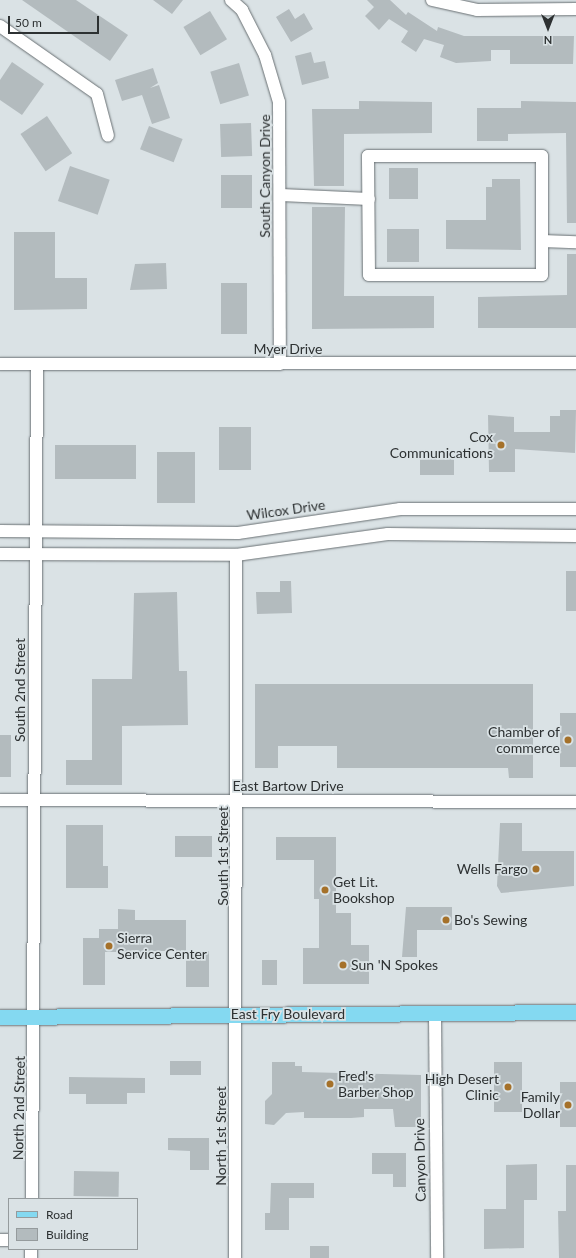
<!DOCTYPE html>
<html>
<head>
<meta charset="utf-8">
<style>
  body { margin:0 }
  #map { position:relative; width:576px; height:1258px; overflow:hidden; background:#dae2e5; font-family:Lato,sans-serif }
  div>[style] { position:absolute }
  .building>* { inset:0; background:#b3bbbe; transform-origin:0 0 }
  .roads { filter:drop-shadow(0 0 1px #697073) drop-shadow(0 0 1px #697073) }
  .minor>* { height:12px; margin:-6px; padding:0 6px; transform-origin:6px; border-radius:6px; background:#fff }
  .major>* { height:15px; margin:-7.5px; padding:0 7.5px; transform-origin:7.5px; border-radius:7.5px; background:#84d9f1 }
  .dots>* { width:11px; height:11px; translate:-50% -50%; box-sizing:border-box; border:2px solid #dae2e5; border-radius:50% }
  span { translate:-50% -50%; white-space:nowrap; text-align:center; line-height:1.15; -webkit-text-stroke:3.5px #dae2e5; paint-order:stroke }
  .street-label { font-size:14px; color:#2d3132 }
  .poi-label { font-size:14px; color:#2d3132 }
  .right { translate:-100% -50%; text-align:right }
  .left { translate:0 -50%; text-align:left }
  .legend { position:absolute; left:8px; top:1198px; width:130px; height:52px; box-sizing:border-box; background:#dae2e5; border:1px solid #959b9d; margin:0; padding:5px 7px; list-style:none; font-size:12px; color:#2d3132 }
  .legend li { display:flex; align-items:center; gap:8px; height:20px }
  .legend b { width:20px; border:1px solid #959b9d }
  .north { position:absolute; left:528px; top:8px; width:40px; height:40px; -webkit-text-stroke:3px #dae2e5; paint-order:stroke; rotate:180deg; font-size:11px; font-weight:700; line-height:16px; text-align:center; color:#2d3132 }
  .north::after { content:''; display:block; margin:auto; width:14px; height:18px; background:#2d3132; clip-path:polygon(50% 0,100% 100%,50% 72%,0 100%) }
  .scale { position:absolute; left:8px; top:16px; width:91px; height:18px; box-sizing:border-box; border:2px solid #2d3132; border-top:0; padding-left:5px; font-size:12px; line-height:14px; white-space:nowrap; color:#2d3132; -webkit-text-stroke:3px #dae2e5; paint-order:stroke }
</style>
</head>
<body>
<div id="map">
  <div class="building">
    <div style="clip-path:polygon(22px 0,76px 0,128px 35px,110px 61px)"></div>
    <div style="clip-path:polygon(153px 0,183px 0,172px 14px)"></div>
    <div style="clip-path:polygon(367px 0,390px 0,406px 15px,408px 12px,437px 31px,438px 27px,464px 36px,574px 36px,573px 64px,510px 64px,510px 50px,491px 50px,491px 61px,456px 63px,440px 57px,444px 45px,424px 39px,416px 52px,401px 42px,408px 31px,389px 19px,379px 30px,365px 16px,374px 7px)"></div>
    <div style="clip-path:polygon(289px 9px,295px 19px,304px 13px,313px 29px,291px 42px,276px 17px)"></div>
    <div style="left:210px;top:11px;width:33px;height:31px;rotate:59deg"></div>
    <div style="clip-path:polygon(311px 52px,314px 63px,325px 61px,329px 78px,302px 85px,295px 56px)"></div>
    <div style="clip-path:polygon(12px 62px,44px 84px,22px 115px,0 100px,0 80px)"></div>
    <div style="left:239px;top:63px;width:34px;height:30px;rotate:73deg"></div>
    <div style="clip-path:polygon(153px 68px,158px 83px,150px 88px,159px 85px,170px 118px,152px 124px,142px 95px,122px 101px,115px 80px)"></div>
    <div style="clip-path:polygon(359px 101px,432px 102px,432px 133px,344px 134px,344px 186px,314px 186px,312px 109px,359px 109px)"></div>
    <div style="clip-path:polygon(521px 101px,576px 102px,576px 223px,567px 223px,566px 133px,508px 134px,508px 141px,477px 141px,477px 108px,521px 108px)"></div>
    <div style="left:47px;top:116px;width:45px;height:32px;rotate:56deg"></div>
    <div style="left:251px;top:123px;width:33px;height:31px;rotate:88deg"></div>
    <div style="left:149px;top:126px;width:36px;height:25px;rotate:21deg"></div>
    <div style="left:70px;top:166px;width:42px;height:37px;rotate:19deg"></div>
    <div style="left:389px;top:168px;width:29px;height:31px"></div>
    <div style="left:221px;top:175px;width:31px;height:33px"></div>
    <div style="clip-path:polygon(492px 179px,520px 179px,521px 250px,446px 249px,446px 220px,486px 220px,486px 187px,492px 187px)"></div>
    <div style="clip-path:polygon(312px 207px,345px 207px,344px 296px,434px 296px,434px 328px,312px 329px)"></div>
    <div style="left:419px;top:229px;width:33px;height:32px;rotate:90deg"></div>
    <div style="clip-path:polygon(14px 232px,55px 232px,55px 278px,87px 278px,87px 309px,14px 310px)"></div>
    <div style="clip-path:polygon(567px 254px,576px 254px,576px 328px,478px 328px,478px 297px,567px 295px)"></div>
    <div style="clip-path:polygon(166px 263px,167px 289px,130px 290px,135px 264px)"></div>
    <div style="left:221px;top:283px;width:26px;height:51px"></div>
    <div style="clip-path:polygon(560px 410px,576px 410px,575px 453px,515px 449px,515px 472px,489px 472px,488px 415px,514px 417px,514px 432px,550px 432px,550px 416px,560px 416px)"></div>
    <div style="left:219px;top:427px;width:32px;height:43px"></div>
    <div style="left:55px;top:445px;width:81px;height:34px"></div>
    <div style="left:157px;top:452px;width:38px;height:51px"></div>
    <div style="left:420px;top:457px;width:34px;height:18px"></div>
    <div style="left:566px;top:571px;width:10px;height:40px"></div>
    <div style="clip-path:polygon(280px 581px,291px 581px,292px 613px,257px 614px,256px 592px,280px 592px)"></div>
    <div style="clip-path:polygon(177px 592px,179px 671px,187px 671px,188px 725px,122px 726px,122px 785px,66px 785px,66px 760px,92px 760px,92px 679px,132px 679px,134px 593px)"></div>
    <div style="clip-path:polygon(255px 684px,533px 684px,533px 778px,509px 778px,508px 768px,337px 768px,337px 746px,278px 746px,278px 768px,255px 768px)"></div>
    <div style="left:560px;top:713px;width:16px;height:54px"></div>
    <div style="left:0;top:735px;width:11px;height:42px"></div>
    <div style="clip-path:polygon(500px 823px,522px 823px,522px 851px,574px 851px,574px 886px,501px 893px,497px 886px)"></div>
    <div style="clip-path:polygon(66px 825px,103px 825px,103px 866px,108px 866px,108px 888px,66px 888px)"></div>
    <div style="left:212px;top:836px;width:21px;height:37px;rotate:90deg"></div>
    <div style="clip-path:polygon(276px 837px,336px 837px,336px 913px,351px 913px,351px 945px,369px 945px,369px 984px,303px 984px,303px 948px,319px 948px,319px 899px,314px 899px,314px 860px,276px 860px)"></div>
    <div style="clip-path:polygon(406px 907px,452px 907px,452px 930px,417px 930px,417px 957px,402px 957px)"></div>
    <div style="clip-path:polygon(118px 909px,135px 910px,135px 920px,186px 920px,186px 951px,150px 951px,150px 958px,136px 958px,136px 952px,105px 952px,105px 985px,83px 985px,83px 938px,99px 938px,99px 929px,118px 929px)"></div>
    <div style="left:186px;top:951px;width:23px;height:36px"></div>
    <div style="left:262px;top:960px;width:15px;height:25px"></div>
    <div style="left:170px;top:1061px;width:31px;height:14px"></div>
    <div style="clip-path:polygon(272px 1062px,295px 1062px,295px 1066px,302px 1066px,302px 1072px,421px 1075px,421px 1127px,395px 1127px,393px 1109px,364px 1109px,364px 1117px,351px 1118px,304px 1118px,304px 1112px,286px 1113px,274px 1125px,265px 1124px,265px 1101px,272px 1094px)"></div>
    <div style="left:494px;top:1062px;width:28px;height:50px"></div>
    <div style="clip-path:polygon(69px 1077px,145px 1078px,145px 1093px,127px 1093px,127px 1104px,86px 1104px,86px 1094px,69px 1094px)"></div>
    <div style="left:560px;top:1082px;width:16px;height:45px"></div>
    <div style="clip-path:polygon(168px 1138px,209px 1138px,209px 1170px,190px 1170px,190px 1151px,168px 1150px)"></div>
    <div style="clip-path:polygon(372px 1153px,406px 1153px,406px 1187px,393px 1187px,393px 1174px,372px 1174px)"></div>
    <div style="clip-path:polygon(537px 1164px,537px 1200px,524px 1200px,524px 1248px,484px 1249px,484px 1209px,506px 1209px,506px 1165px)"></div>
    <div style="clip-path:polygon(566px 1165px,576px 1165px,576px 1258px,559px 1258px,558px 1211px,566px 1211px)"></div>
    <div style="left:74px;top:1171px;width:45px;height:25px;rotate:1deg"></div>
    <div style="clip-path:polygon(271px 1183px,314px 1183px,314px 1198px,289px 1198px,289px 1230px,265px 1230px,265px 1213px,270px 1213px)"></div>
    <div style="left:310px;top:1246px;width:19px;height:12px"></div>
  </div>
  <div class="roads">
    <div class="minor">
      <div style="left:231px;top:0;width:15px;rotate:42deg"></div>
      <div style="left:242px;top:10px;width:51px;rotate:62.9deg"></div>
      <div style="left:265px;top:55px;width:49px;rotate:73.4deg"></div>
      <div style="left:279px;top:102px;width:262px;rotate:89.8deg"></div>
      <div style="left:432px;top:0;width:46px;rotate:12.5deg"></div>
      <div style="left:477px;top:10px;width:99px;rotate:-0.6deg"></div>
      <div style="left:0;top:26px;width:118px;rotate:35deg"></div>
      <div style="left:97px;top:94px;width:43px;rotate:75.3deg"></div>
      <div style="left:368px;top:156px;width:174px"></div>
      <div style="left:542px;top:156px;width:119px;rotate:90deg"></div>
      <div style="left:542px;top:275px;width:173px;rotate:180deg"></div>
      <div style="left:369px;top:275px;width:119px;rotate:-90.5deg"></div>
      <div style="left:281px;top:195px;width:88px;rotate:2.6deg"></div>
      <div style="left:542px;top:241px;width:34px;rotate:2deg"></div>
      <div style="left:0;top:364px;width:576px;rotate:-0.1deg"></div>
      <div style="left:0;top:531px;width:238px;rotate:0.5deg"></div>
      <div style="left:238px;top:533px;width:164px;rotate:-8.4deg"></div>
      <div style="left:400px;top:509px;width:176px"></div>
      <div style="left:0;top:554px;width:236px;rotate:0.2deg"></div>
      <div style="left:236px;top:555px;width:153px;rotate:-7.9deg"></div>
      <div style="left:388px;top:534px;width:188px;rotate:0.6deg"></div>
      <div style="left:0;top:800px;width:576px;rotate:0.2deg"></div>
      <div style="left:435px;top:1014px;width:244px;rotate:89.5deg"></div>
      <div style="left:32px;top:1199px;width:835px;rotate:-89.66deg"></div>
      <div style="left:0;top:1240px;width:9px"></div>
      <div style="left:31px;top:1249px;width:9px;rotate:90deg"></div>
      <div style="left:235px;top:1258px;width:703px;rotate:-89.92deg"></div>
    </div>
    <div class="major">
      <div style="left:0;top:1017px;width:576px;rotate:-0.5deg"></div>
    </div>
  </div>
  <div class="dots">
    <div style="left:501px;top:445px;background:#a5712a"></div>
    <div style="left:568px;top:740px;background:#a5712a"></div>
    <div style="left:536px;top:869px;background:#a5712a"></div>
    <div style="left:325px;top:890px;background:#a5712a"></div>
    <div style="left:446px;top:920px;background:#a5712a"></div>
    <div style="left:109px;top:946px;background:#a5712a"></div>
    <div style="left:343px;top:965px;background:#a5712a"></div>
    <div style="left:330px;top:1084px;background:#a5712a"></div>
    <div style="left:508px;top:1087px;background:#a5712a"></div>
    <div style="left:568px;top:1105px;background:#a5712a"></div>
  </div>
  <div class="street-label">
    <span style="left:265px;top:176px;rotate:-90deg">South Canyon Drive</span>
    <span style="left:288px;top:349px">Myer Drive</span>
    <span style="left:286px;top:510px;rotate:-8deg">Wilcox Drive</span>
    <span style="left:20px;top:690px;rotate:-90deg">South 2nd Street</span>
    <span style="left:288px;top:786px">East Bartow Drive</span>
    <span style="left:223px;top:856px;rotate:-90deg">South 1st Street</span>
    <span style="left:288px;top:1014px">East Fry Boulevard</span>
    <span style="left:19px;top:1108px;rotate:-89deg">North 2nd Street</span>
    <span style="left:221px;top:1136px;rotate:-90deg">North 1st Street</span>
    <span style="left:420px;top:1160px;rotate:-91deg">Canyon Drive</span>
  </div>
  <div class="poi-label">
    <span class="right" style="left:493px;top:445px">Cox<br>Communications</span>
    <span class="right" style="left:560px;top:740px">Chamber of<br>commerce</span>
    <span class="right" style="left:528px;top:869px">Wells Fargo</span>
    <span class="left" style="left:333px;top:890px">Get Lit.<br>Bookshop</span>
    <span class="left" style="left:454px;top:920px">Bo's Sewing</span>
    <span class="left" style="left:117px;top:946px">Sierra<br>Service Center</span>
    <span class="left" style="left:351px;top:965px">Sun 'N Spokes</span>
    <span class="left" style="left:338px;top:1084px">Fred's<br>Barber Shop</span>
    <span class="right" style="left:499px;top:1087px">High Desert<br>Clinic</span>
    <span class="right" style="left:560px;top:1105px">Family<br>Dollar</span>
  </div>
  <ul class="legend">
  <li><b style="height:5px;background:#84d9f1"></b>Road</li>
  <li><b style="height:11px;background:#b3bbbe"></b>Building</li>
  </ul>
  <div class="north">N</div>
  <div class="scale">50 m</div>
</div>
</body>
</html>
